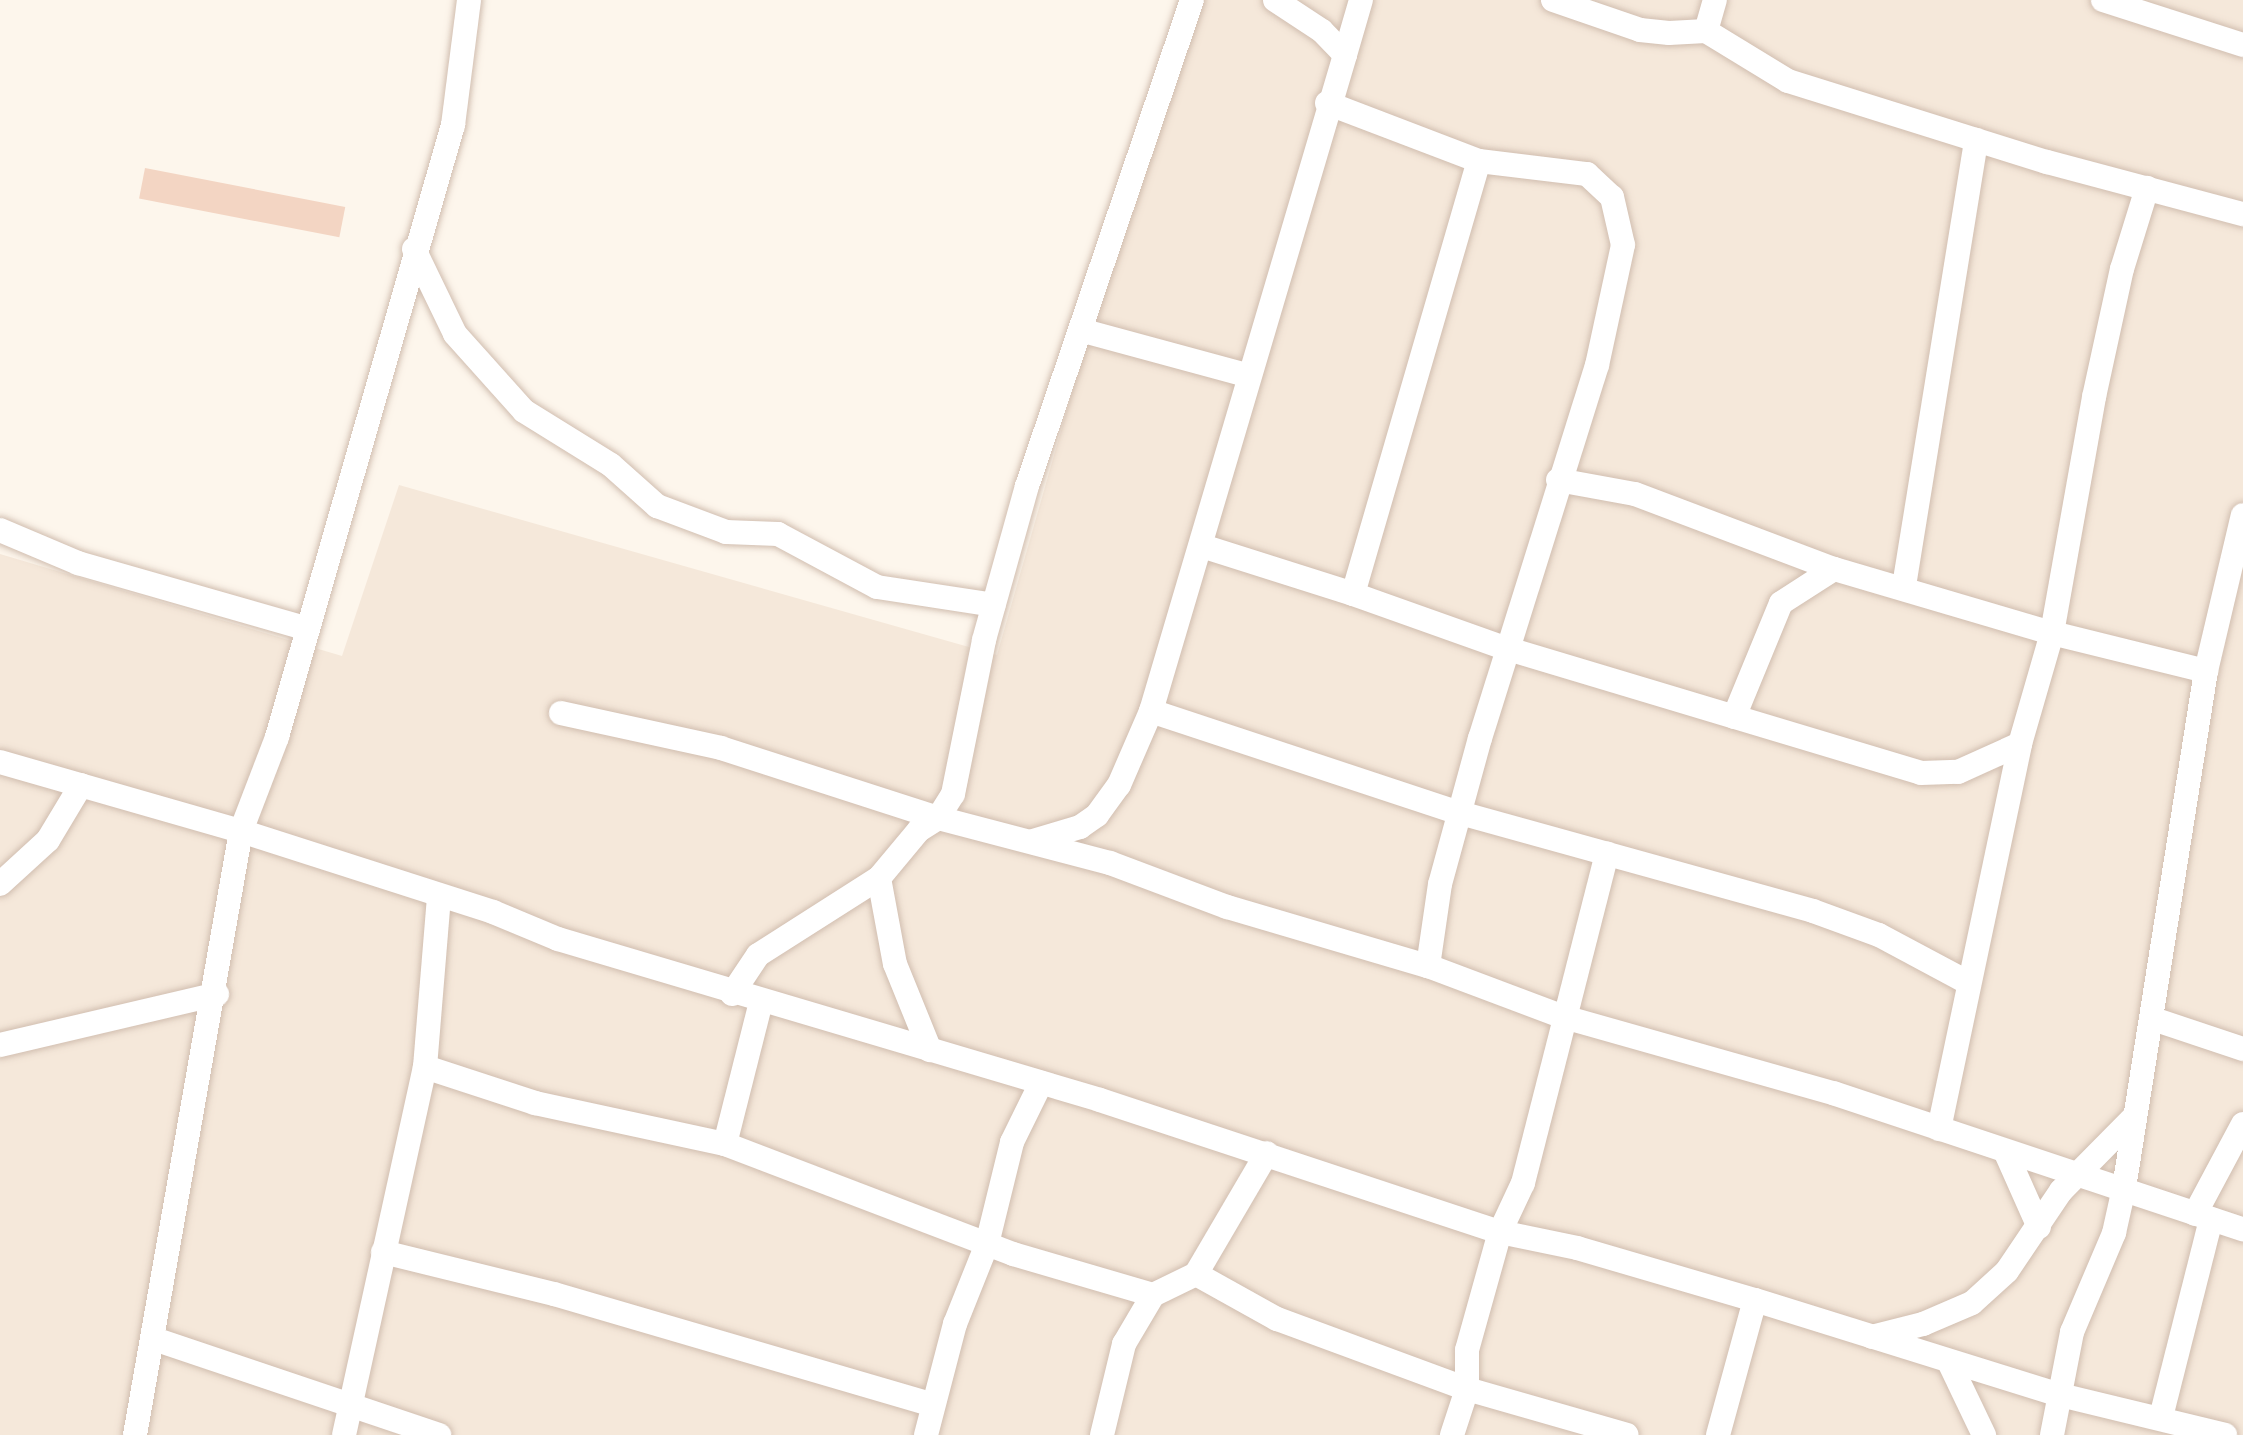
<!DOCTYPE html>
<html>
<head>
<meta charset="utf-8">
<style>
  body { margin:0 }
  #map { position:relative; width:2243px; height:1435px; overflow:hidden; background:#fdf6ec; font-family:Rubik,sans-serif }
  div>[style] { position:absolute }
  .residential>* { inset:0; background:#f5e8da }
  .building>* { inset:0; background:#f3d5c3; transform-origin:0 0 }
  .roads { filter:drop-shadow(0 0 3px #d1beb0) drop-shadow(0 0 3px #d1beb0) }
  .minor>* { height:24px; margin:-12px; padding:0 12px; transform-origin:12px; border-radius:12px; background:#fff }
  span { translate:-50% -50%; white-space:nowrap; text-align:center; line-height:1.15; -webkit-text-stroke:9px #fffaf3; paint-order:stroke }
</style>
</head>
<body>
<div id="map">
  <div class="residential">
    <div style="clip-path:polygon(1184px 0,2243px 0,2243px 1435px,0 1435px,0 554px,342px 656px,399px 485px,997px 655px)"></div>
  </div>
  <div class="building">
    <div style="left:145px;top:168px;width:204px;height:31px;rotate:11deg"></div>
  </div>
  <div class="roads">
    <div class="minor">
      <div style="left:1275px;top:0;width:56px;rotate:33.4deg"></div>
      <div style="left:1322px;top:31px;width:33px;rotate:46deg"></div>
      <div style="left:1345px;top:55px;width:684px;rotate:106.47deg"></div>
      <div style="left:1151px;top:711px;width:325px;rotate:18.3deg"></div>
      <div style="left:1460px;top:813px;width:366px;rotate:15.5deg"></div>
      <div style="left:1813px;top:911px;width:70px;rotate:20deg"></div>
      <div style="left:1879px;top:935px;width:102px;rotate:28.1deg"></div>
      <div style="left:1553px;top:0;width:92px;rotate:19deg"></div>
      <div style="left:1640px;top:30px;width:29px;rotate:6deg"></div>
      <div style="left:1669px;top:33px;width:37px;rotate:-3deg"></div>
      <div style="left:1706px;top:31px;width:32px;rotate:-74deg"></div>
      <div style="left:2103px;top:0;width:147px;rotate:17.8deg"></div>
      <div style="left:1706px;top:31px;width:96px;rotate:31.4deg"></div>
      <div style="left:1788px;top:81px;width:271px;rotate:17.4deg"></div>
      <div style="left:2047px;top:162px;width:203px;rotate:14.9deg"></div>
      <div style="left:1345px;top:55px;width:57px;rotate:-73.8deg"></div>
      <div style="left:1327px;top:103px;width:163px;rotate:20.9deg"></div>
      <div style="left:414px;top:249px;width:94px;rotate:64.2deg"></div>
      <div style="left:455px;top:334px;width:103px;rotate:48.1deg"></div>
      <div style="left:524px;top:411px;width:102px;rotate:31.8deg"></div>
      <div style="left:611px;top:465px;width:62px;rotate:41.7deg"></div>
      <div style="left:657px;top:506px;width:74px;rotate:20.6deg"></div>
      <div style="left:726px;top:532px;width:52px;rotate:2.2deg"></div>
      <div style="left:778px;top:534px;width:112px;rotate:28.2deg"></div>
      <div style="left:877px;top:587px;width:118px;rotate:8.7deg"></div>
      <div style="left:1084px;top:331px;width:168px;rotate:15.2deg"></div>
      <div style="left:1558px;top:480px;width:78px;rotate:10.3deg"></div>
      <div style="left:1635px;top:494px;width:213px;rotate:20.7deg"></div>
      <div style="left:0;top:530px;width:85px;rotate:22.9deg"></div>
      <div style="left:78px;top:563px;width:236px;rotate:16deg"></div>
      <div style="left:1202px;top:546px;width:158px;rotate:17.6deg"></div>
      <div style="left:1353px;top:594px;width:451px;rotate:-73.8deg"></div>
      <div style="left:1479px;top:161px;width:109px;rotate:6.9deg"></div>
      <div style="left:1587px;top:174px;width:34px;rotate:43deg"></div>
      <div style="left:1612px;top:197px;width:49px;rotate:77.1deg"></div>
      <div style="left:1623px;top:245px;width:123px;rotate:102.2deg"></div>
      <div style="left:1597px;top:365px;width:391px;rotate:107.4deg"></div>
      <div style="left:1480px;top:738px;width:151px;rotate:105.3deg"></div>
      <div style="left:1440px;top:884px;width:83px;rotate:98.3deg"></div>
      <div style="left:1904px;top:586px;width:452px;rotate:-80.8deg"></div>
      <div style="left:1353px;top:594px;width:161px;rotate:19.6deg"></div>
      <div style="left:1505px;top:648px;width:434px;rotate:16.7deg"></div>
      <div style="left:1921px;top:773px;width:37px;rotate:-2deg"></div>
      <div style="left:1958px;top:772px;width:68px;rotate:-24.3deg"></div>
      <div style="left:561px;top:713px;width:164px;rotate:12.3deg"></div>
      <div style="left:721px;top:748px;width:228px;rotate:17.9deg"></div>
      <div style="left:938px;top:818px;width:178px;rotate:14.7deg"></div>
      <div style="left:1110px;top:863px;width:125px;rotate:20.6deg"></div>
      <div style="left:1227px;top:907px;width:209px;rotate:16.4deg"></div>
      <div style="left:1428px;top:966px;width:145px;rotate:20.6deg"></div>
      <div style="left:1564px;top:1017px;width:280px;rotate:15.8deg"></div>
      <div style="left:1833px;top:1093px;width:432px;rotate:18.4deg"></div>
      <div style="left:1734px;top:717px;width:123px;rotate:-67.6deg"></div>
      <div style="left:1781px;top:603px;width:63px;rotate:-32.7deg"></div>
      <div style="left:1834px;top:569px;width:227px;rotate:16.4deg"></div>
      <div style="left:2052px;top:633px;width:240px;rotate:-79.9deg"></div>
      <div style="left:2094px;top:397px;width:131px;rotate:-77.7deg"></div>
      <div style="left:2122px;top:269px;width:85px;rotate:-72.8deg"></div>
      <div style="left:0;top:762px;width:251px;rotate:16deg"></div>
      <div style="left:241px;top:831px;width:265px;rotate:17.8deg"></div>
      <div style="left:493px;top:912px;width:70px;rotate:22.6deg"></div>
      <div style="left:558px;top:939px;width:565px;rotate:16.54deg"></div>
      <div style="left:1100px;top:1100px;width:421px;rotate:18.3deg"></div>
      <div style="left:1500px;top:1232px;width:79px;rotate:11.7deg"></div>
      <div style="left:1577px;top:1248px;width:185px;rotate:16.3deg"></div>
      <div style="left:1755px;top:1300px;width:315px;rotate:17.3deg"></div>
      <div style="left:2056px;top:1394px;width:174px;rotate:13.6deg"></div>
      <div style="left:1033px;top:841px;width:49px;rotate:-16.6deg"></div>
      <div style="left:1080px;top:827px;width:21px;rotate:-35deg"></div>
      <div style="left:1097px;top:815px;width:37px;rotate:-54deg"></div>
      <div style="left:1119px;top:785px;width:81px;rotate:-66.6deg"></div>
      <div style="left:879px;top:878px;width:87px;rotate:79.5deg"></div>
      <div style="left:895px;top:964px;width:93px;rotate:67.9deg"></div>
      <div style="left:0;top:884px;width:65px;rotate:-42.5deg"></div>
      <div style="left:48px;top:840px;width:64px;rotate:-59deg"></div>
      <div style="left:732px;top:994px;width:47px;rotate:-56.3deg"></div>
      <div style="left:758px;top:955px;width:143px;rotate:-32.5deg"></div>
      <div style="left:879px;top:878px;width:62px;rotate:-50.2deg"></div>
      <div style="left:919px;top:830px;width:22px;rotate:-32deg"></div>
      <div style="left:938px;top:818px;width:28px;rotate:-58deg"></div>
      <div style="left:953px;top:794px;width:157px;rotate:-78.6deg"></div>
      <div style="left:984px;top:640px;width:160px;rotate:-74.4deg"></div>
      <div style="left:1027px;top:486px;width:513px;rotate:-71.25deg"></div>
      <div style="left:2153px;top:1019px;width:95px;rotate:18.4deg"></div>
      <div style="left:0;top:1045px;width:223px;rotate:-13.2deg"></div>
      <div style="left:425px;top:1067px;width:116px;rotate:18.1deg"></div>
      <div style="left:535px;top:1103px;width:194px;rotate:12.2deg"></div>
      <div style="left:725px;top:1144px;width:146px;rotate:-75.8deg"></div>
      <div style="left:1939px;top:1129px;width:393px;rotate:-78.1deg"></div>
      <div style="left:2020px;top:744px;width:116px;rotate:-73.9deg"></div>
      <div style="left:2052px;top:633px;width:159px;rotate:13.9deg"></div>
      <div style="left:725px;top:1144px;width:308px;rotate:20.9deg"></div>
      <div style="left:1013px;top:1254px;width:146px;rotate:16.3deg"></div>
      <div style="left:2006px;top:1153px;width:81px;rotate:66deg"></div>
      <div style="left:2195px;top:1214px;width:102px;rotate:-61.9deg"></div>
      <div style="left:383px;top:1252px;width:176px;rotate:13.8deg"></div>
      <div style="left:554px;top:1294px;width:395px;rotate:16.3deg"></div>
      <div style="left:1196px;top:1274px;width:93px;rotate:29.1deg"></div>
      <div style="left:1277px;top:1319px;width:202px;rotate:20.2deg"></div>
      <div style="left:1467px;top:1389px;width:166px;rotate:16deg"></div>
      <div style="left:1872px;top:1337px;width:53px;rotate:-14.3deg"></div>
      <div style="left:1923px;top:1324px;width:53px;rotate:-23.2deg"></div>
      <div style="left:1972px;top:1303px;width:47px;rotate:-42.4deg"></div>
      <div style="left:2007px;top:1271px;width:97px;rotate:-56deg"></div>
      <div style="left:2061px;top:1191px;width:101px;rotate:-45.4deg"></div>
      <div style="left:154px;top:1339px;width:301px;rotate:18.6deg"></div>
      <div style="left:1950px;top:1364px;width:79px;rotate:64.4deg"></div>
      <div style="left:2161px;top:1417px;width:204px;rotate:-75.8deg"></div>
      <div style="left:135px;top:1435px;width:613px;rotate:-80.05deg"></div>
      <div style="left:241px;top:831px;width:101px;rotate:-69deg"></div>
      <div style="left:277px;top:737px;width:637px;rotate:-73.96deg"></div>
      <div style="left:453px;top:125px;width:126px;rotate:-82.7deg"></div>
      <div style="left:344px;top:1435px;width:377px;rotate:-77.6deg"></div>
      <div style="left:425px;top:1067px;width:170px;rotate:-85.3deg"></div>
      <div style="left:926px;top:1435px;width:115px;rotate:-75.4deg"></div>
      <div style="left:955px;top:1324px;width:86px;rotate:-68.2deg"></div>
      <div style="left:987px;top:1244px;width:105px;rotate:-76.2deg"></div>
      <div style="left:1012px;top:1142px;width:66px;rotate:-63.8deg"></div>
      <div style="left:1102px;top:1435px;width:94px;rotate:-76.4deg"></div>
      <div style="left:1124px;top:1344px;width:57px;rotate:-59.4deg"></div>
      <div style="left:1153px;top:1295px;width:48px;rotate:-26deg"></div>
      <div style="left:1196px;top:1274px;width:140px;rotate:-59.6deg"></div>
      <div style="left:1452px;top:1435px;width:48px;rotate:-71.9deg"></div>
      <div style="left:1467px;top:1389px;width:39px;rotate:-90deg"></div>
      <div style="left:1467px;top:1350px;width:123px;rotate:-74.4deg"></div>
      <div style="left:1500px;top:1232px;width:54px;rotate:-64.9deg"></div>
      <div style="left:1523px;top:1183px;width:340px;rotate:-75.7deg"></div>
      <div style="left:1718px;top:1435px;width:140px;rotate:-74.7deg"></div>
      <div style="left:2052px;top:1435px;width:105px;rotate:-79deg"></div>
      <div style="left:2072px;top:1332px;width:108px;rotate:-67deg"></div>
      <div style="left:2114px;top:1233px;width:46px;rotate:-77.5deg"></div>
      <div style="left:2124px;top:1188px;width:523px;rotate:-80.99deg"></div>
      <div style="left:2206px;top:671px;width:160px;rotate:-76.7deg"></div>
    </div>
  </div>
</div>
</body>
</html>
